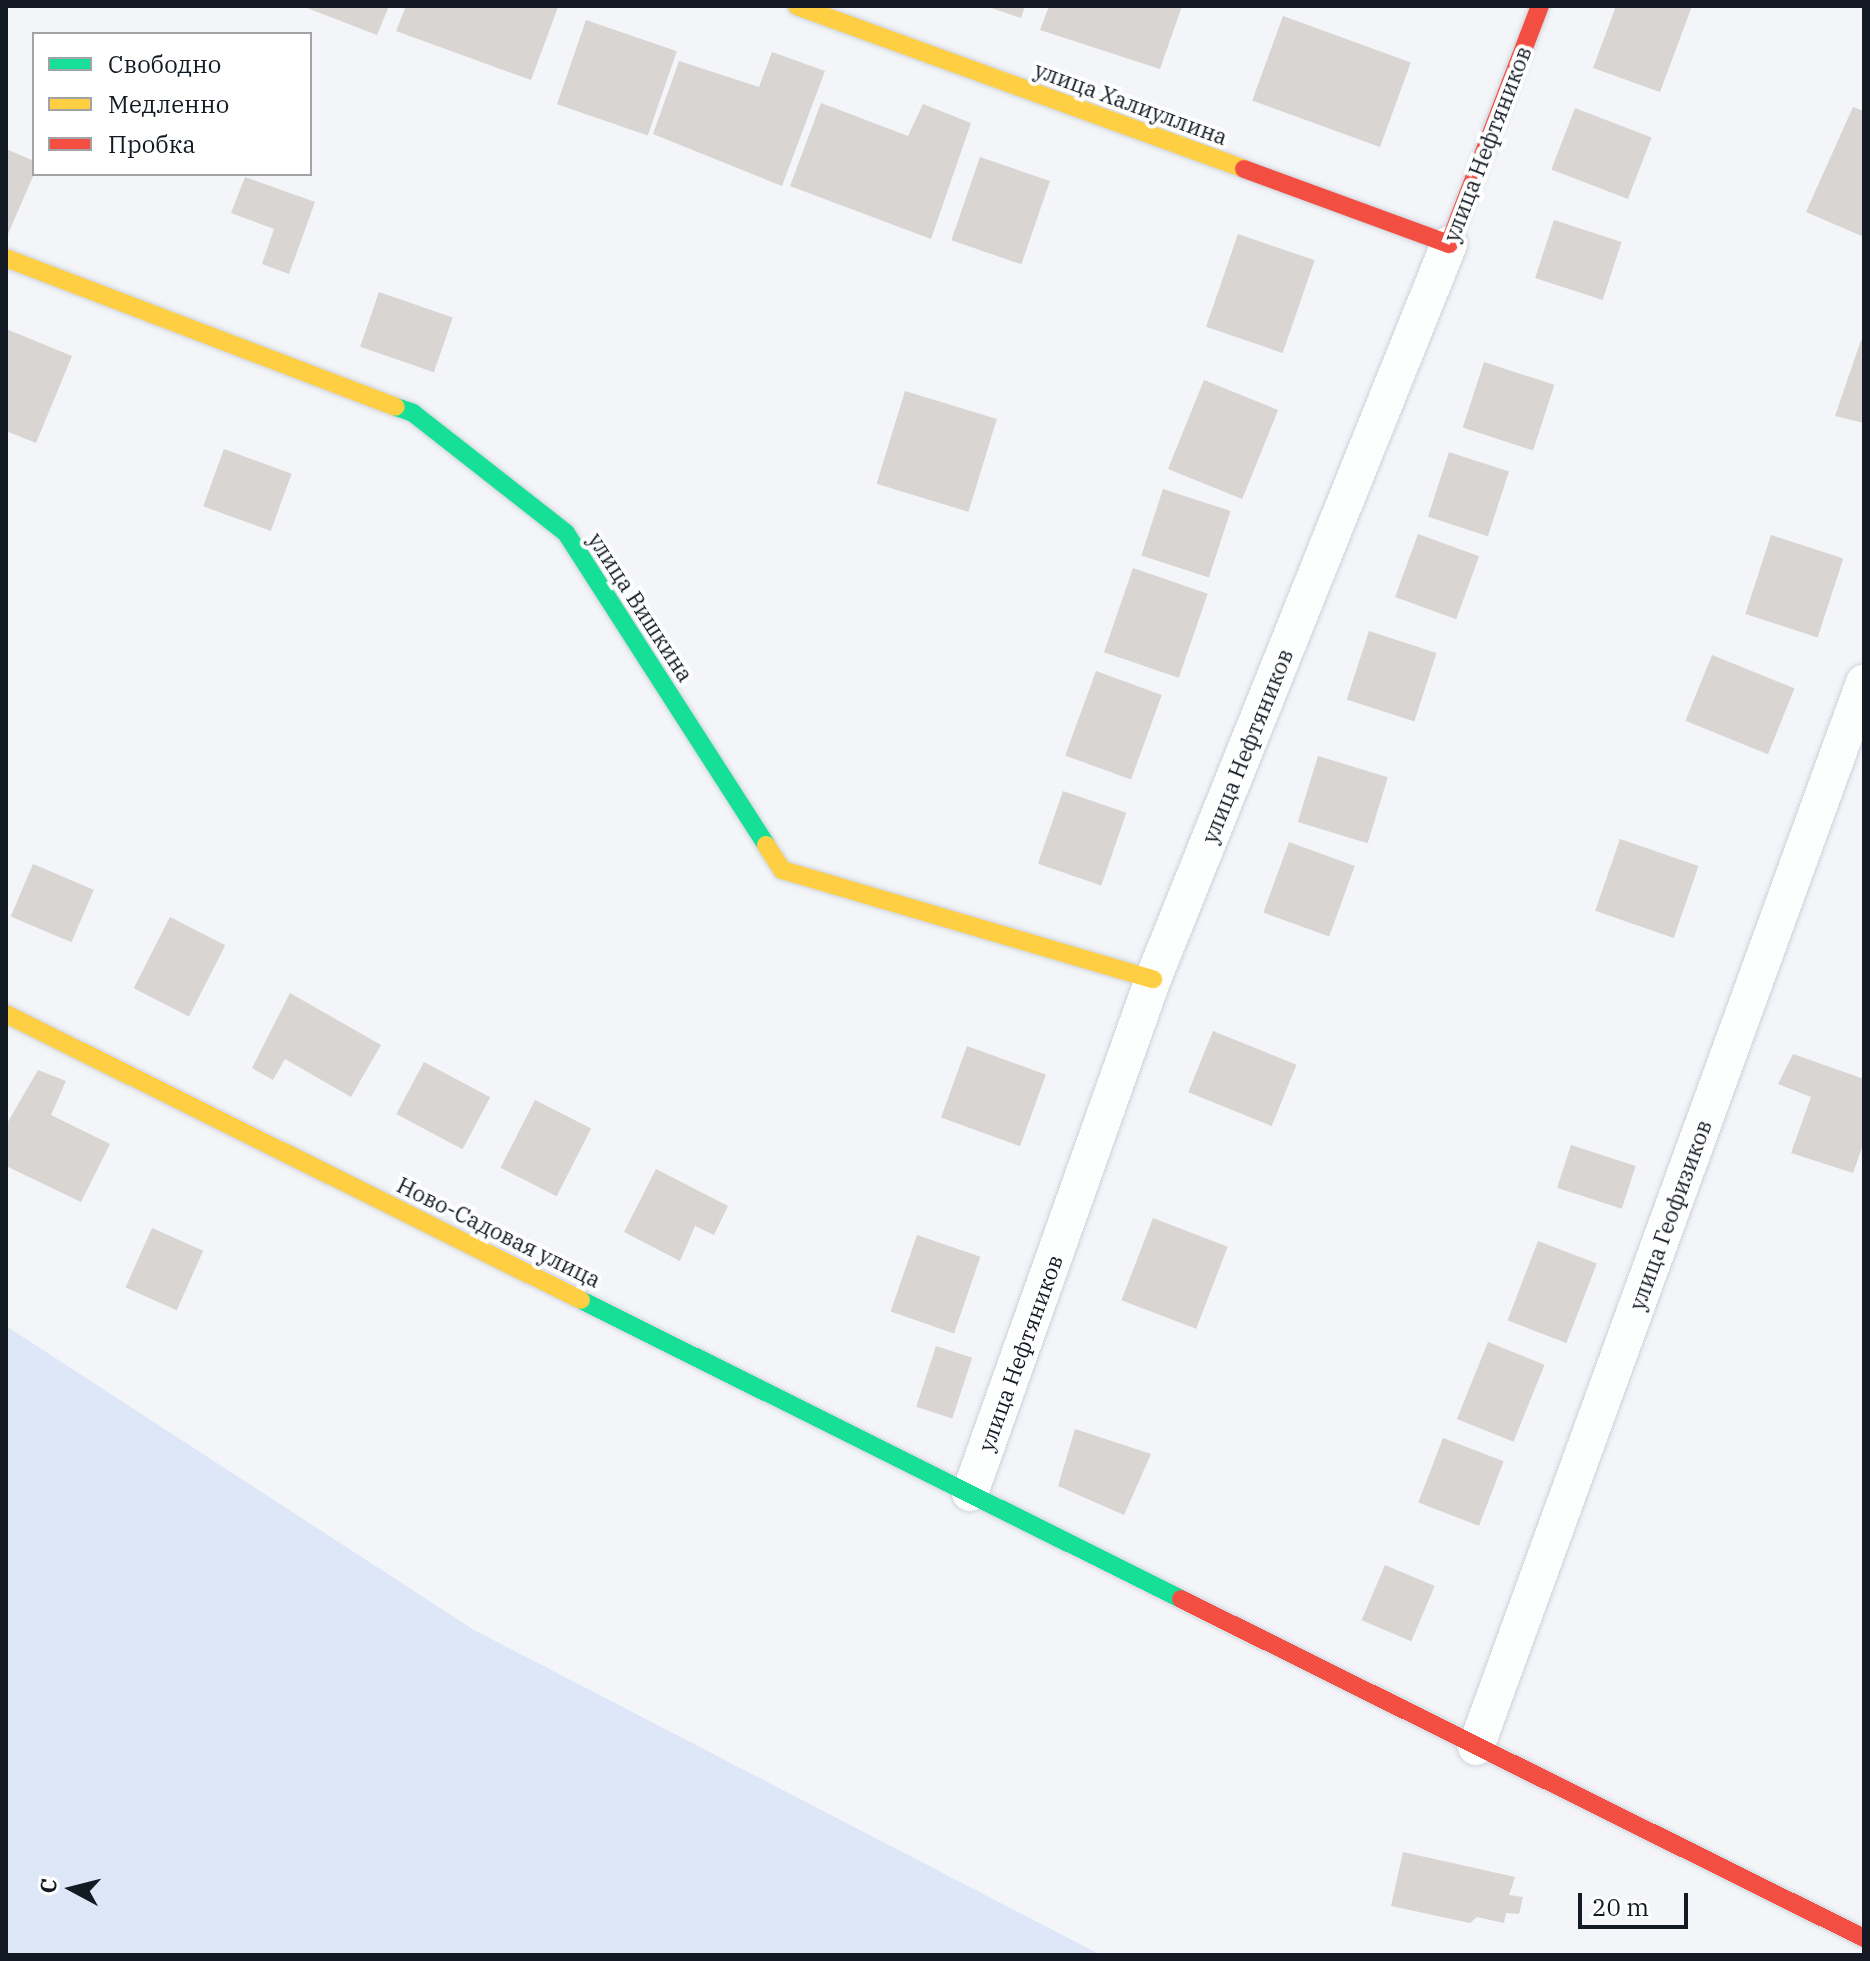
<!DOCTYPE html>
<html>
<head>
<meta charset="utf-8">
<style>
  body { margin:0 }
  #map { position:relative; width:1870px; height:1961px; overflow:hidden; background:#f3f5f8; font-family:"IBM Plex Serif",serif }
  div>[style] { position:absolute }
  .green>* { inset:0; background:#dde7f7 }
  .building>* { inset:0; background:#d8d5d2; transform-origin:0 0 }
  .roads { filter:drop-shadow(0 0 2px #ced2d9) drop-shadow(0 0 2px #ced2d9) }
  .street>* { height:36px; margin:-18px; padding:0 18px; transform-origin:18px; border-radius:18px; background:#fdfefe }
  .fast>* { height:18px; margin:-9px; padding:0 9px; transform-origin:9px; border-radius:9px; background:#16e098 }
  .slow>* { height:18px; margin:-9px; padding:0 9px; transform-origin:9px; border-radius:9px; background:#ffcf43 }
  .jam>* { height:18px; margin:-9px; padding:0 9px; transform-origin:9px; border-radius:9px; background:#f24e42 }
  span { translate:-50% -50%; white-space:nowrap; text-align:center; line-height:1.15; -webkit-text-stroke:8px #fff; paint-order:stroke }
  .street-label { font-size:22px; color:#141a24 }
  .frame { position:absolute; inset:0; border:8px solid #141a24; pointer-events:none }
  .legend { position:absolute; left:32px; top:32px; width:280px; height:144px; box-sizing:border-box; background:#fff; border:2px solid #a1a3a7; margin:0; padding:10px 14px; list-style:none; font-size:24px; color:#141a24 }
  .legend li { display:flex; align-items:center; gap:16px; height:40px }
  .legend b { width:40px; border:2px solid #a1a3a7 }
  .north { position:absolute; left:32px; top:1849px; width:80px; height:80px; -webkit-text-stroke:6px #fff; paint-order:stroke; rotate:277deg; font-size:22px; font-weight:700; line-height:32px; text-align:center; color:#141a24 }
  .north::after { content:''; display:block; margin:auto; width:28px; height:36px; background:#141a24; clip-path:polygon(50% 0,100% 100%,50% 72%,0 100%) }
  .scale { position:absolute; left:1578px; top:1893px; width:110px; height:36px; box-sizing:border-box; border:4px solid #141a24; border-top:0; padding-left:10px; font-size:24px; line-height:28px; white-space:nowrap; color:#141a24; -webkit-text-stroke:6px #fff; paint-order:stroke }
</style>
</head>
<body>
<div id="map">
  <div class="green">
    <div style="clip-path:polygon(6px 1326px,474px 1630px,1101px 1955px,6px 1955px)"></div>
  </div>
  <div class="building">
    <div style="clip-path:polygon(302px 6px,389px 6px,377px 35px)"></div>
    <div style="clip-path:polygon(406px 6px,554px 6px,558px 7px,531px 80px,396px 31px)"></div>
    <div style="clip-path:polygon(985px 6px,1025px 6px,1021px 18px)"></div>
    <div style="clip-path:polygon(1049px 6px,1182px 6px,1160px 69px,1040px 30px)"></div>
    <div style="clip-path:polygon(1616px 6px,1692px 6px,1660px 92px,1593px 68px)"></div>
    <div style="left:1283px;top:16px;width:136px;height:90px;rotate:20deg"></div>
    <div style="left:586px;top:20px;width:96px;height:89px;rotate:19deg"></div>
    <div style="clip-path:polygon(772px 52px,825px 71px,782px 186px,653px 134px,679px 61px,759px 87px)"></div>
    <div style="clip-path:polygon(821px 103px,908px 136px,923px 104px,971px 123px,931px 239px,790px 186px)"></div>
    <div style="clip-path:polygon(1853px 107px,1864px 111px,1864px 237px,1806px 212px)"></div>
    <div style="left:1575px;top:108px;width:82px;height:66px;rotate:21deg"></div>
    <div style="clip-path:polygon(6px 149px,34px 161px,34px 174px,8px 234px)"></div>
    <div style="left:980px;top:157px;width:74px;height:88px;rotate:19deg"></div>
    <div style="clip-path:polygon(245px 177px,315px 202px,289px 274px,262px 264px,274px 229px,231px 213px)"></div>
    <div style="left:1554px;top:220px;width:71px;height:61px;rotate:18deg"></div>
    <div style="left:1238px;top:234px;width:81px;height:98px;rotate:19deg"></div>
    <div style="left:379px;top:292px;width:78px;height:58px;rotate:19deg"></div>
    <div style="clip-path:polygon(6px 329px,72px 356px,36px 443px,6px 431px)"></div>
    <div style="clip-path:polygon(1861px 340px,1864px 341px,1864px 423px,1835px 416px)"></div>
    <div style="left:1484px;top:362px;width:74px;height:69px;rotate:18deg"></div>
    <div style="left:1204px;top:380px;width:80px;height:96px;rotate:22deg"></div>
    <div style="left:905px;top:391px;width:96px;height:97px;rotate:17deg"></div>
    <div style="left:224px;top:449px;width:72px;height:61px;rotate:20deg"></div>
    <div style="left:1449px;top:452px;width:63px;height:68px;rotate:18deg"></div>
    <div style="left:1163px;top:489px;width:71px;height:70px;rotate:18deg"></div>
    <div style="left:1418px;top:534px;width:65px;height:67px;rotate:20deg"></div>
    <div style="left:1771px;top:535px;width:76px;height:83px;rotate:18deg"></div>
    <div style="left:1133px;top:568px;width:79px;height:89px;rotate:19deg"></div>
    <div style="left:1369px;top:631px;width:71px;height:72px;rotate:18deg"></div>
    <div style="left:1712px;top:655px;width:89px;height:71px;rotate:22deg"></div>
    <div style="left:1096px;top:671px;width:70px;height:90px;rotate:20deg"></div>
    <div style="left:1318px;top:756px;width:73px;height:69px;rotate:17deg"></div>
    <div style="left:1063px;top:791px;width:67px;height:77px;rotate:19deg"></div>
    <div style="left:1620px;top:839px;width:83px;height:76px;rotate:19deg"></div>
    <div style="left:1289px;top:842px;width:70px;height:75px;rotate:20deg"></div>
    <div style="left:33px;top:864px;width:66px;height:57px;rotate:23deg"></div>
    <div style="left:170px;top:917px;width:62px;height:80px;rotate:27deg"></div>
    <div style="clip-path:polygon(290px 993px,381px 1045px,351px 1097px,285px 1059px,273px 1080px,252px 1068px)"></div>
    <div style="left:1213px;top:1031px;width:90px;height:66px;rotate:22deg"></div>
    <div style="left:967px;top:1046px;width:84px;height:76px;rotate:20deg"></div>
    <div style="clip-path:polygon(1793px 1054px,1864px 1079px,1864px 1142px,1853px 1173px,1791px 1153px,1811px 1097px,1778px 1084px)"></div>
    <div style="left:424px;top:1062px;width:75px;height:59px;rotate:28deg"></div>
    <div style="clip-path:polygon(38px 1070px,66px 1081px,51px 1115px,110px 1144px,81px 1202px,6px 1166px,6px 1125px)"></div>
    <div style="left:535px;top:1100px;width:63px;height:76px;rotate:27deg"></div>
    <div style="left:1571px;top:1145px;width:68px;height:45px;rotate:18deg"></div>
    <div style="clip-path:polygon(656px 1169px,728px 1206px,714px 1235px,695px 1226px,680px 1261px,624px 1232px)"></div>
    <div style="left:1153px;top:1218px;width:80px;height:88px;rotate:21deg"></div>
    <div style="left:152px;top:1228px;width:56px;height:65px;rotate:24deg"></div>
    <div style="left:917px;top:1235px;width:67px;height:81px;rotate:19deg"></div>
    <div style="left:1538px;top:1241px;width:63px;height:85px;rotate:21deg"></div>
    <div style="left:1488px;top:1342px;width:61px;height:83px;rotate:22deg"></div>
    <div style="left:936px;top:1346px;width:38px;height:64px;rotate:18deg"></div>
    <div style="clip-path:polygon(1075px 1429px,1151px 1454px,1124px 1515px,1058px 1486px)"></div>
    <div style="left:1443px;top:1438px;width:65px;height:69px;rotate:21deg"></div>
    <div style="left:1385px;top:1565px;width:54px;height:60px;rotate:23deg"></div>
    <div style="clip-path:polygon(1403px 1852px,1515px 1877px,1509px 1895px,1523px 1897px,1519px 1914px,1506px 1913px,1504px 1923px,1477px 1917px,1470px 1923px,1391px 1906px)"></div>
  </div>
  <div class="roads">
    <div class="street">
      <div style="left:970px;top:1493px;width:546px;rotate:-70.4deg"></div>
      <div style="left:1153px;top:979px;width:792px;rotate:-68.06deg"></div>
      <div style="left:1476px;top:1747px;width:1133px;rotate:-69.97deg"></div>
    </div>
    <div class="fast">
      <div style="left:396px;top:407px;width:18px;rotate:19deg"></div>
      <div style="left:413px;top:413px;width:194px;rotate:38.1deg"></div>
      <div style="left:566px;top:533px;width:371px;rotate:57.3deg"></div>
      <div style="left:581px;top:1300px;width:670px;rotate:26.49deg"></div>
    </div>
    <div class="slow">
      <div style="left:797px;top:6px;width:476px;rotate:20deg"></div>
      <div style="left:6px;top:258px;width:417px;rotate:20.9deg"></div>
      <div style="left:766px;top:845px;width:30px;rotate:57deg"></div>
      <div style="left:782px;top:870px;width:387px;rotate:16.4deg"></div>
      <div style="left:6px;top:1014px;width:642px;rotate:26.45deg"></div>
    </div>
    <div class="jam">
      <div style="left:1244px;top:169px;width:218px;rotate:20.1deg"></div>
      <div style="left:1449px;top:244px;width:255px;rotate:-69.1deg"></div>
      <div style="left:1181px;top:1599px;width:763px;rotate:26.4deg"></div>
    </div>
  </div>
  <div class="street-label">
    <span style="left:1131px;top:103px;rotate:20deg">улица Халиуллина</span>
    <span style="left:1487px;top:144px;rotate:-69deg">улица Нефтяников</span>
    <span style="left:641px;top:607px;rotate:57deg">улица Вишкина</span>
    <span style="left:1247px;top:746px;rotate:-68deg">улица Нефтяников</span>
    <span style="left:1670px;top:1215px;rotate:-70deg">улица Геофизиков</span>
    <span style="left:499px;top:1232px;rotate:26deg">Ново-Садовая улица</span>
    <span style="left:1020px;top:1353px;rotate:-70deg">улица Нефтяников</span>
  </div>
  <div class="frame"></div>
  <ul class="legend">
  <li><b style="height:10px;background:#16e098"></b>Свободно</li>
  <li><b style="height:10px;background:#ffcf43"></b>Медленно</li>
  <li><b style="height:10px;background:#f24e42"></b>Пробка</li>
  </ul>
  <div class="north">С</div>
  <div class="scale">20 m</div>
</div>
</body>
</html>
